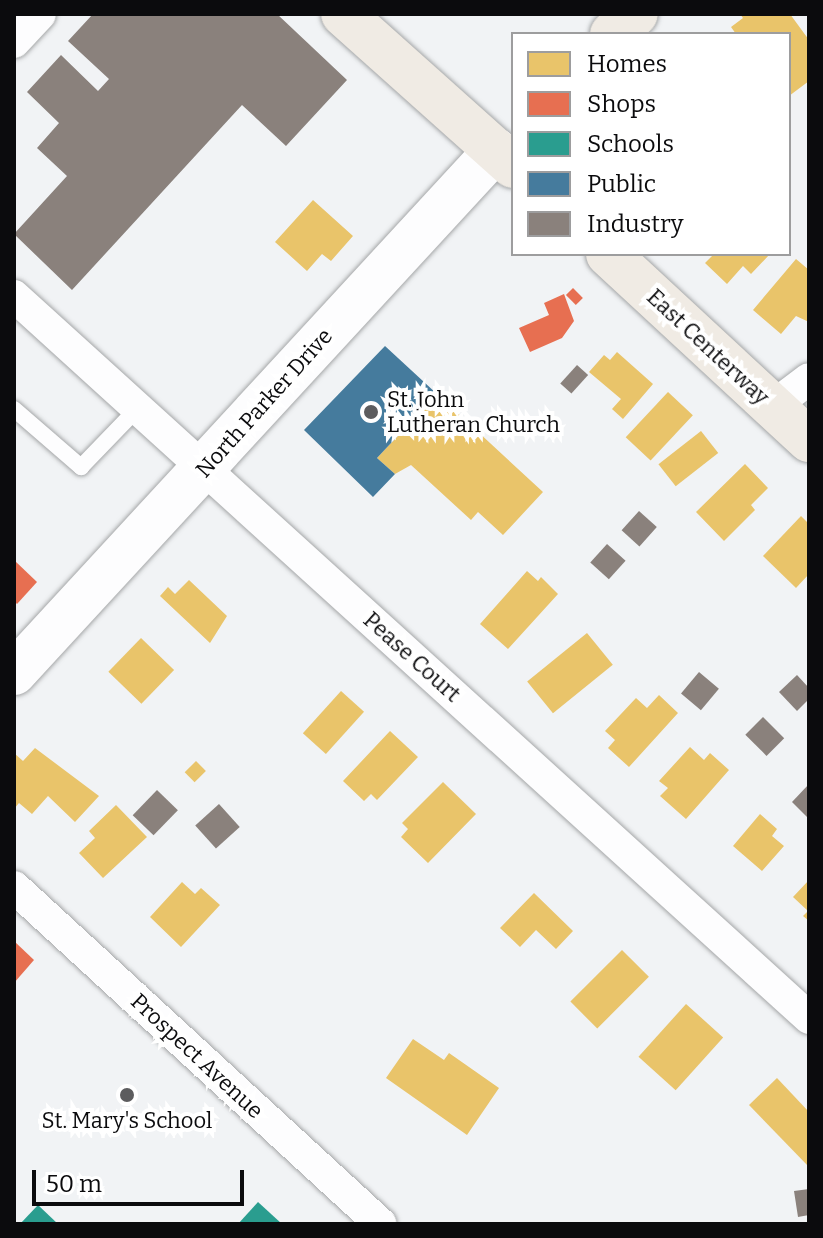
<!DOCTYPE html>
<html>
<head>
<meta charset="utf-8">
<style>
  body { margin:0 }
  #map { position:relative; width:823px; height:1238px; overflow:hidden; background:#f1f3f5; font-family:Bitter,serif }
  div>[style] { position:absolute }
  .homes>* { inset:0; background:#e9c46a; transform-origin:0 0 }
  .shops>* { inset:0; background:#e76f51; transform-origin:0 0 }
  .schools>* { inset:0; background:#2a9d8f }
  .public>* { inset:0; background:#457b9d }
  .industry>* { inset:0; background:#8a817c; transform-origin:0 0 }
  .roads { filter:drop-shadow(0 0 2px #a5a7a8) drop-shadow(0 0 2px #a5a7a8) }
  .service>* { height:16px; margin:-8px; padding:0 8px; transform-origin:8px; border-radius:8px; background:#fdfdfe }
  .minor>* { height:32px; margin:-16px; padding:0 16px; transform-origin:16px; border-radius:16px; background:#fdfdfe }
  .secondary>* { height:44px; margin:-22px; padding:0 22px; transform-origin:22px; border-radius:22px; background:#fdfdfe }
  .primary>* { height:44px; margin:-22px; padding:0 22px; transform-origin:22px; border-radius:22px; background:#f0ebe4 }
  .dots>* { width:22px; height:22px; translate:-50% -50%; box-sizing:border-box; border:4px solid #fff; border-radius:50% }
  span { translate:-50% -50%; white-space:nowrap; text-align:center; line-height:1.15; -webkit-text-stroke:8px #fff; paint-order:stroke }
  .street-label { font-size:22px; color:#0b0b0d }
  .poi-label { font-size:22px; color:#0b0b0d }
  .left { translate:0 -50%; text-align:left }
  .frame { position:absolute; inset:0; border:16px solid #0b0b0d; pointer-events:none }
  .legend { position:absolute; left:511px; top:32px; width:280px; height:224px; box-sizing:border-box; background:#fff; border:2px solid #9d9d9e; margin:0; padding:10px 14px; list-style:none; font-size:24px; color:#0b0b0d }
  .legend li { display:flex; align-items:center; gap:16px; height:40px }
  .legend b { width:40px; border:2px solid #9d9d9e }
  .scale { position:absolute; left:32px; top:1170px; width:212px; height:36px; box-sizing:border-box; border:4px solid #0b0b0d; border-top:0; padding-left:10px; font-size:24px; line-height:28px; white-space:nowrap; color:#0b0b0d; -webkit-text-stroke:6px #fff; paint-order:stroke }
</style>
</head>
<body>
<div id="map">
  <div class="homes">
    <div style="clip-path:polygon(740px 14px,790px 14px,809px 40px,809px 81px,789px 96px,789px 34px,736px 34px,731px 27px,743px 18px)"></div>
    <div style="clip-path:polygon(313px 200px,353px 236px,331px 261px,322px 254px,307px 271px,275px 242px)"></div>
    <div style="clip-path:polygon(714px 254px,770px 254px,751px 274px,743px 266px,727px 284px,705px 263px)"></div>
    <div style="clip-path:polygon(796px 259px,809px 270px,809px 322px,796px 316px,781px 334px,753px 310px)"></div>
    <div style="clip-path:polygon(617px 352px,653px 384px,623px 419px,612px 409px,621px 399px,589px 372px,604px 355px,610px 360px)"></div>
    <div style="left:668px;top:392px;width:34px;height:62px;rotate:43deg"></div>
    <div style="clip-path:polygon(437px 394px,543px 492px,503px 535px,478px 512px,471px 520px,411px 465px,395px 474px,377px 458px)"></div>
    <div style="left:701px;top:431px;width:28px;height:54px;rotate:52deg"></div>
    <div style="clip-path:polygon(745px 464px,768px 488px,751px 505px,755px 510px,724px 541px,696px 512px)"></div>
    <div style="clip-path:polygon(801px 516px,809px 524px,809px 574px,796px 588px,763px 556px)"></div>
    <div style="clip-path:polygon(527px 571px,538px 581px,541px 577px,558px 594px,508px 649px,480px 624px)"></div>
    <div style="clip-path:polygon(189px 580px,227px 616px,210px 643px,160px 596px,168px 587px,175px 594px)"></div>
    <div style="left:587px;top:633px;width:41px;height:77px;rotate:51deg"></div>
    <div style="left:141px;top:638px;width:46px;height:47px;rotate:44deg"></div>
    <div style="left:341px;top:691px;width:31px;height:57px;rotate:42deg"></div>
    <div style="clip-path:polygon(659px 695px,678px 713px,629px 767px,608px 748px,615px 740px,605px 731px,636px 698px,647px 708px)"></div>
    <div style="clip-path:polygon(390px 731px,418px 757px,377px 800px,371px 794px,364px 801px,343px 781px)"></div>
    <div style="clip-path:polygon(690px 747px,704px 760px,710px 753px,729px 770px,686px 819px,660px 796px,668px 788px,659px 781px)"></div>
    <div style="clip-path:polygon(35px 748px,99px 796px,75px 822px,48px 796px,32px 814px,19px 803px,14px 809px,14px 753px,23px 761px)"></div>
    <div style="left:196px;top:761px;width:14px;height:16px;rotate:45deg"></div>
    <div style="clip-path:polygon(443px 782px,476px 814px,428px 863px,401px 837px,408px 829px,402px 823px)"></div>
    <div style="clip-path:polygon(116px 805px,147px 837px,103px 878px,79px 853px,95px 838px,89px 831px)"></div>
    <div style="clip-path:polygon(760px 814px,777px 829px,772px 836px,784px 846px,762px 871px,733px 846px)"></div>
    <div style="clip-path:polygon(809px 880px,809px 921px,803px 916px,808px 911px,793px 897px)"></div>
    <div style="clip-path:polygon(182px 882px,195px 894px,201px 888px,220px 905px,181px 947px,150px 917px)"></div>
    <div style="clip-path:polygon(534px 893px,573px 931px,556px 949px,536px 930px,520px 947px,500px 928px)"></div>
    <div style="left:622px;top:950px;width:38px;height:73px;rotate:45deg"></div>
    <div style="left:686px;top:1004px;width:50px;height:71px;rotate:42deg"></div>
    <div style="clip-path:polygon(413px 1039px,444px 1060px,449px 1053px,499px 1088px,467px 1135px,386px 1078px)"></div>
    <div style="clip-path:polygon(777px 1078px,809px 1112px,809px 1167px,749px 1105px)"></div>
  </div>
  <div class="shops">
    <div style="left:573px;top:288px;width:14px;height:10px;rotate:45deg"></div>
    <div style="clip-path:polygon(564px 294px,574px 321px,562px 338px,530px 352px,519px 328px,549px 315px,544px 303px)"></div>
    <div style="clip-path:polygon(14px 560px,37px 582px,17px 604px,14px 601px)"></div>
    <div style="clip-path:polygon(14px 941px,34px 960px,14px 983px)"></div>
  </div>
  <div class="schools">
    <div style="clip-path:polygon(258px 1202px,282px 1224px,238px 1224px)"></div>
    <div style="clip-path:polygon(38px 1205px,58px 1224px,20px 1224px)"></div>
  </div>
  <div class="public">
    <div style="clip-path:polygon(385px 346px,437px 394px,377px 458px,395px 474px,373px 497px,304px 430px)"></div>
  </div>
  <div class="industry">
    <div style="clip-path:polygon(93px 14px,277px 14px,347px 80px,286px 146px,242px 105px,72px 290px,14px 234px,67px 176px,37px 148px,59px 123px,27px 92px,61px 55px,98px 91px,109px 79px,68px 41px)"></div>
    <div style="left:577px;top:365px;width:15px;height:25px;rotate:42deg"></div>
    <div style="left:639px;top:511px;width:24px;height:26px;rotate:42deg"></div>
    <div style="left:607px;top:544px;width:25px;height:25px;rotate:42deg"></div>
    <div style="left:699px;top:672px;width:26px;height:28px;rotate:40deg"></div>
    <div style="clip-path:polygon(797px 675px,809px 688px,809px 699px,797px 711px,779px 692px)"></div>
    <div style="left:763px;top:717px;width:30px;height:25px;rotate:45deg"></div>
    <div style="clip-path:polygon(809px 784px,809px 819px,792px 802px)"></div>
    <div style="left:157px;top:790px;width:29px;height:35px;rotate:44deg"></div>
    <div style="left:219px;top:804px;width:31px;height:32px;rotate:48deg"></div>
    <div style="clip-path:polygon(809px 1189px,809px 1215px,798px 1217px,794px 1191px)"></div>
  </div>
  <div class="roads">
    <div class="service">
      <div style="left:14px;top:409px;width:89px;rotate:40.9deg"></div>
      <div style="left:81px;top:467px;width:83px;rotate:-46deg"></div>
    </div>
    <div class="minor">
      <div style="left:14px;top:42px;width:38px;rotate:-47deg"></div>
      <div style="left:14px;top:296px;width:1074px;rotate:42.24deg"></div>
      <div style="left:772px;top:407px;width:46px;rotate:-37.1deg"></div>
      <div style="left:14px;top:887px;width:498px;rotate:42.6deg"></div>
    </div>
    <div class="secondary">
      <div style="left:14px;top:673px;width:711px;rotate:-47.34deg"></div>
    </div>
    <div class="primary">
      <div style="left:343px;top:14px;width:228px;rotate:41.8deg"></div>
      <div style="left:612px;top:34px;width:31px;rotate:-40deg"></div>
      <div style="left:608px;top:254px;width:274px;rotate:42.8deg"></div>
    </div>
  </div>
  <div class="dots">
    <div style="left:371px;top:412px;background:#5c5c5e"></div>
    <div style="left:127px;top:1095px;background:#5c5c5e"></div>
  </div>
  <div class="street-label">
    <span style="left:708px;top:347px;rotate:43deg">East Centerway</span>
    <span style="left:264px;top:403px;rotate:-48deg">North Parker Drive</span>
    <span style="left:412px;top:657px;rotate:42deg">Pease Court</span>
    <span style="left:197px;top:1056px;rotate:43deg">Prospect Avenue</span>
  </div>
  <div class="poi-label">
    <span class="left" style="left:387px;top:412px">St. John<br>Lutheran Church</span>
    <span style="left:127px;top:1121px">St. Mary's School</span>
  </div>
  <div class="frame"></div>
  <ul class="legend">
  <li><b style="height:22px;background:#e9c46a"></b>Homes</li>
  <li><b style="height:22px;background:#e76f51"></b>Shops</li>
  <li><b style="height:22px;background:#2a9d8f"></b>Schools</li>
  <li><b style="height:22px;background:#457b9d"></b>Public</li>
  <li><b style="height:22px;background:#8a817c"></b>Industry</li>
  </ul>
  <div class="scale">50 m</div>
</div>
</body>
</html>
